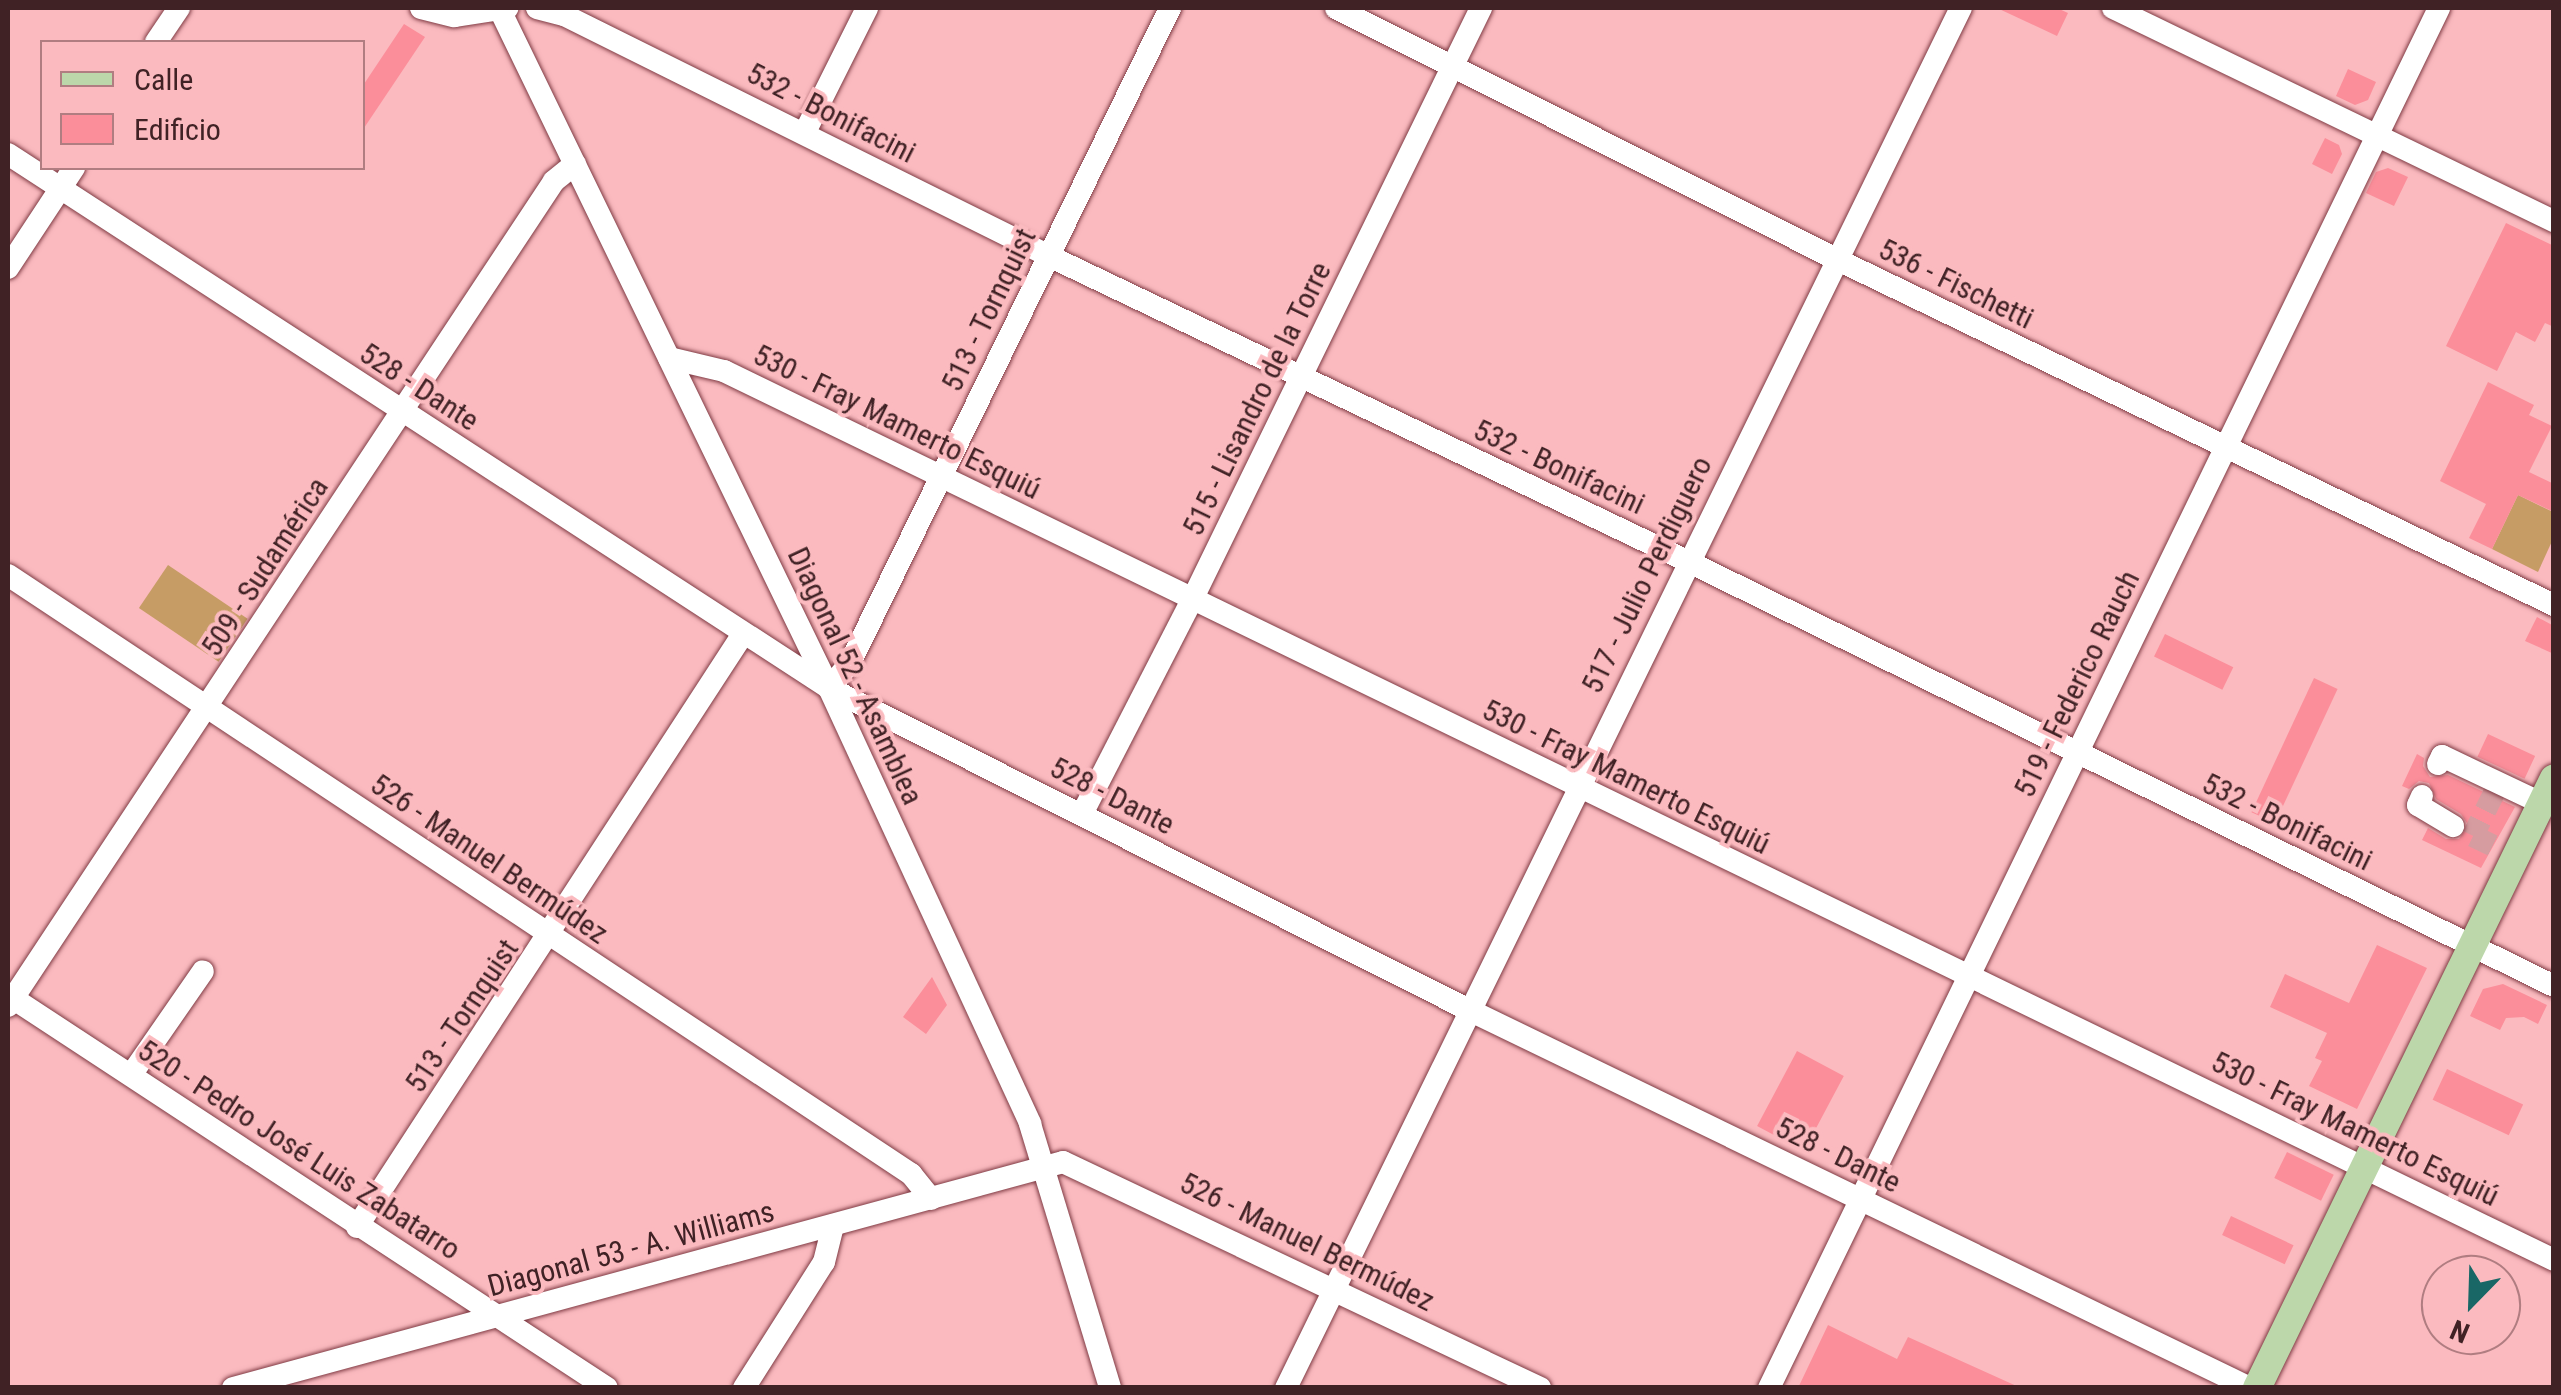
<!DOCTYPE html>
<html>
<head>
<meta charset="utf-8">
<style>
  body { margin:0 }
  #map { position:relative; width:2561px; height:1395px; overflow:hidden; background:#fbbabf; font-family:"Roboto Condensed",sans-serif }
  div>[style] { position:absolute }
  .green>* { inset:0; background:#c69c65; transform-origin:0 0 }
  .building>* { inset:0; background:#fb8e9a; transform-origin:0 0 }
  .minor-tunnel>* { height:22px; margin-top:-11px; transform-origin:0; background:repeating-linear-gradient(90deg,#d69ca0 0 22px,transparent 0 33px) }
  .roads { filter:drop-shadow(0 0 2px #7f3b44) drop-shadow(0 0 2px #7f3b44) }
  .minor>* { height:22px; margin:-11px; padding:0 11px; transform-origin:11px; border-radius:11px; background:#fff }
  .major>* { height:28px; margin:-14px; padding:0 14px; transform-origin:14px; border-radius:14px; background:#bcd7aa }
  span { translate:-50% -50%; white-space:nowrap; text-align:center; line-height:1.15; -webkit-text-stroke:8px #fbbabf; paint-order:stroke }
  .street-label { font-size:30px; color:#402225 }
  .frame { position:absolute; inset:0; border:10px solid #402225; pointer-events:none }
  .legend { position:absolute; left:40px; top:40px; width:325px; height:130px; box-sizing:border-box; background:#fbbabf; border:2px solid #b07d81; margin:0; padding:12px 18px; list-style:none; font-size:30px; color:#402225 }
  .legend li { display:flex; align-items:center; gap:20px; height:50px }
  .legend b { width:50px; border:2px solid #b07d81 }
  .north { position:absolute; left:2421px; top:1255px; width:100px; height:100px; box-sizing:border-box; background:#fbbabf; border:2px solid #b07d81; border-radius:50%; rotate:203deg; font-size:28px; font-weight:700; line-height:40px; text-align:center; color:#402225 }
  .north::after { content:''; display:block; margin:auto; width:35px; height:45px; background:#196766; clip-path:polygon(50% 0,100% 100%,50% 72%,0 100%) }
</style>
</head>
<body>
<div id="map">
  <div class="green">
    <div style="clip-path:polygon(2518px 495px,2553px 512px,2553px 539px,2538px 572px,2492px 549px)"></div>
    <div style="left:168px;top:565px;width:96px;height:52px;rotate:34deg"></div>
  </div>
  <div class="building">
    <div style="clip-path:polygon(1997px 8px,2057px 8px,2068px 13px,2057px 36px)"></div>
    <div style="clip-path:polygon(404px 24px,425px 37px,362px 131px,362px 87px)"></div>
    <div style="clip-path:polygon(2348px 69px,2376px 82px,2368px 100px,2355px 105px,2336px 96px)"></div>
    <div style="clip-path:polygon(2325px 138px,2339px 145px,2342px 154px,2332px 174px,2312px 164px)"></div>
    <div style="clip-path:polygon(2388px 168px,2408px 177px,2394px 206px,2366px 193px,2376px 172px)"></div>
    <div style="clip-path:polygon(2506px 223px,2554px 246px,2554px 327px,2545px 323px,2535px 342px,2516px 332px,2497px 371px,2446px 346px)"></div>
    <div style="clip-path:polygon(2488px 382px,2534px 405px,2529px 415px,2552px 426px,2529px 472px,2554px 484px,2554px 512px,2518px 495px,2492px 549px,2469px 538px,2486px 504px,2440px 481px)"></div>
    <div style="clip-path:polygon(2537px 617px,2554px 626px,2554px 654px,2525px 641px)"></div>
    <div style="left:2165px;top:634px;width:76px;height:25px;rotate:26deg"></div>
    <div style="left:2314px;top:678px;width:26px;height:148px;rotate:25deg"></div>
    <div style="left:2488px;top:734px;width:52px;height:25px;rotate:25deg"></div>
    <div style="clip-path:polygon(2417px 754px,2424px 758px,2423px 766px,2430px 777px,2448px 775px,2515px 807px,2481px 868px,2422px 840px,2428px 828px,2446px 839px,2459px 839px,2468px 825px,2461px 814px,2436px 799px,2429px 783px,2419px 781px,2409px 789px,2402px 786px)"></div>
    <div style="clip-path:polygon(2377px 945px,2427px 968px,2357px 1109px,2309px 1086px,2322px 1061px,2315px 1058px,2327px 1033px,2270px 1007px,2285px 974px,2349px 1003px)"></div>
    <div style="clip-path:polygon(932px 977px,947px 1005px,926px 1034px,903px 1017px)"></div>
    <div style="clip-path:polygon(2503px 984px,2547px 1005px,2538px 1024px,2524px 1017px,2506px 1018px,2500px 1030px,2470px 1016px,2483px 989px)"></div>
    <div style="left:1797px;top:1051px;width:53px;height:85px;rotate:28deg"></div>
    <div style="left:2447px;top:1069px;width:84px;height:34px;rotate:25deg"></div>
    <div style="left:2287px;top:1152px;width:52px;height:29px;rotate:26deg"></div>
    <div style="left:2231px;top:1216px;width:69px;height:21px;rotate:25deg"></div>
    <div style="clip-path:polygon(1828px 1325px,1897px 1359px,1908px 1337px,2021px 1388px,1798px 1388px)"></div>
  </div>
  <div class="minor-tunnel">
    <div style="left:2495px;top:791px;width:50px;rotate:116.1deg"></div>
    <div style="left:2473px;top:836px;width:25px;rotate:26deg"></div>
  </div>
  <div class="roads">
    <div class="minor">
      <div style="left:421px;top:8px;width:34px;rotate:14deg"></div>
      <div style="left:454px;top:16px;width:54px;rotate:-8.6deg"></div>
      <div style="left:499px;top:8px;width:756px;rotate:64.11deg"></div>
      <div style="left:829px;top:688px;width:480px;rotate:65.2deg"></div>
      <div style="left:1030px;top:1124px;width:276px;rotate:73.1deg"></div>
      <div style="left:537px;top:8px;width:28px;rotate:15deg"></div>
      <div style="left:564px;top:15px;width:542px;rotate:26.42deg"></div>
      <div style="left:1049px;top:256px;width:707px;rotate:25.55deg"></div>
      <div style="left:1687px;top:561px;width:966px;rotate:26.11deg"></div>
      <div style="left:1336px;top:8px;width:562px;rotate:26.66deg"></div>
      <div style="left:1838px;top:260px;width:795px;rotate:25.73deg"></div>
      <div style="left:2113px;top:8px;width:490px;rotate:25.8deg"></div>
      <div style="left:156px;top:42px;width:41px;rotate:-55.9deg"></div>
      <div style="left:805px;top:132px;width:139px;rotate:-63.4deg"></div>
      <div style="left:8px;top:154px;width:979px;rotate:33.04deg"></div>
      <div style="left:829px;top:688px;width:716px;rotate:26.71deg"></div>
      <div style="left:1469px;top:1010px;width:868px;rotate:25.83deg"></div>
      <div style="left:8px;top:268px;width:120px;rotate:-56.6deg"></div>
      <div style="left:669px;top:358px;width:57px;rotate:13.3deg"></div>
      <div style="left:724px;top:371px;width:2035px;rotate:25.91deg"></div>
      <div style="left:8px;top:575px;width:1084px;rotate:33.56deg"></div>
      <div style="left:911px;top:1174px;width:32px;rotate:51deg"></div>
      <div style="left:829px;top:688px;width:33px;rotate:-50deg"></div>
      <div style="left:850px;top:663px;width:729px;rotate:-63.96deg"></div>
      <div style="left:2438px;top:764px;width:9px;rotate:-63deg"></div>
      <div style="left:2442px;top:756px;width:110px;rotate:25.4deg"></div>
      <div style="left:2422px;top:796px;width:10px;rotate:114deg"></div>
      <div style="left:2418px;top:805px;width:41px;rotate:31deg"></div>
      <div style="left:1082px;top:814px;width:243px;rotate:-62.8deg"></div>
      <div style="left:1193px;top:598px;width:657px;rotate:-63.98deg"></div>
      <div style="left:8px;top:995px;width:716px;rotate:33.27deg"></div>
      <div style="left:8px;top:1006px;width:989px;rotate:-56.5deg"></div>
      <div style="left:554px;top:181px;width:27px;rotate:-39deg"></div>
      <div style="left:131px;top:1075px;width:126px;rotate:-55.3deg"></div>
      <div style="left:357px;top:1227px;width:708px;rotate:-56.94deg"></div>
      <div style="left:233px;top:1388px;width:860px;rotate:-15.23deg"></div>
      <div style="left:1063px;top:1162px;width:528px;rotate:25.35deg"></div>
      <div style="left:744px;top:1388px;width:149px;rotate:-57.6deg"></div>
      <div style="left:824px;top:1262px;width:38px;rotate:-76deg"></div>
      <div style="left:1286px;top:1388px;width:1536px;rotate:-63.94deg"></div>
      <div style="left:1769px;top:1388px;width:1534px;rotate:-64.1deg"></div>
    </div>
    <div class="major">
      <div style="left:2257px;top:1388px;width:678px;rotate:-64.04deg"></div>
    </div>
  </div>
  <div class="street-label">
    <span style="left:831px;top:113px;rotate:27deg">532 - Bonifacini</span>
    <span style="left:1956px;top:284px;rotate:26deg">536 - Fischetti</span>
    <span style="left:989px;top:310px;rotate:-64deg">513 - Tornquist</span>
    <span style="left:419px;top:387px;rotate:33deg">528 - Dante</span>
    <span style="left:1257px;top:399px;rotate:-64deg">515 - Lisandro de la Torre</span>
    <span style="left:897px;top:422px;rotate:26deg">530 - Fray Mamerto Esquiú</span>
    <span style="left:1559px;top:467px;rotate:25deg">532 - Bonifacini</span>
    <span style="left:265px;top:567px;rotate:-57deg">509 - Sudamérica</span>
    <span style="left:1647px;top:575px;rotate:-64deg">517 - Julio Perdiguero</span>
    <span style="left:855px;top:676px;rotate:65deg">Diagonal 52 - Asamblea</span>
    <span style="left:2077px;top:684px;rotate:-64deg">519 - Federico Rauch</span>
    <span style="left:1626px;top:777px;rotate:26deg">530 - Fray Mamerto Esquiú</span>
    <span style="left:1112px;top:796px;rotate:27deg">528 - Dante</span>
    <span style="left:2287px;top:822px;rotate:26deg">532 - Bonifacini</span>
    <span style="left:489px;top:859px;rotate:34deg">526 - Manuel Bermúdez</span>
    <span style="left:462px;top:1016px;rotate:-56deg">513 - Tornquist</span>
    <span style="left:2355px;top:1129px;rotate:26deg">530 - Fray Mamerto Esquiú</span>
    <span style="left:299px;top:1150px;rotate:33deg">520 - Pedro José Luis Zabatarro</span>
    <span style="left:1838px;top:1155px;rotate:26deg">528 - Dante</span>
    <span style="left:1307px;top:1242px;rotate:26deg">526 - Manuel Bermúdez</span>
    <span style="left:631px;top:1249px;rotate:-15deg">Diagonal 53 - A. Williams</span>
  </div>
  <div class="frame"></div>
  <ul class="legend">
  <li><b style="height:12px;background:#bcd7aa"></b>Calle</li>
  <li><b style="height:28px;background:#fb8e9a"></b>Edificio</li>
  </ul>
  <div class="north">N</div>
</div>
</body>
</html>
